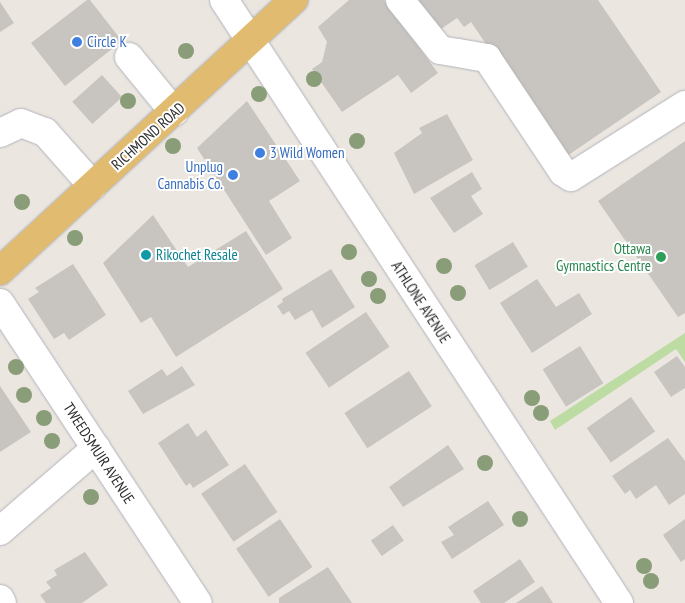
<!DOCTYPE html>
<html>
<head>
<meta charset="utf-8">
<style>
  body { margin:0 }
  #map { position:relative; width:685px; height:603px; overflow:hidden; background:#ece6e0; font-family:"PT Sans Narrow",sans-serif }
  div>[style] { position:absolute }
  .green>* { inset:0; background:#bddca3 }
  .building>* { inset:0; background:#c8c4bf; transform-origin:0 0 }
  .roads { filter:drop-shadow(0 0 1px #b1b4bb) drop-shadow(0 0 1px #b1b4bb) }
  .minor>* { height:28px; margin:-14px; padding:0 14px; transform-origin:14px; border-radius:14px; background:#fff }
  .major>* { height:28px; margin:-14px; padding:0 14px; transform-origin:14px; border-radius:14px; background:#e1bb70 }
  .trees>* { width:16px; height:16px; margin:-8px; border-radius:50%; background:#889d78 }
  .dots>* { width:14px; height:14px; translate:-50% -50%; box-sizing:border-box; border:2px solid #fff; border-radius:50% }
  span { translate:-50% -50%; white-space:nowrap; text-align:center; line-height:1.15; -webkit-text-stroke:4px #fff; paint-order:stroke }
  .shop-label { font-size:15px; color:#366cbe }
  .left { translate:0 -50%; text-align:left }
  .right { translate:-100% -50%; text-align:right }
  .street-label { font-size:15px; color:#2c2c2c }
  .leisure-label { font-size:15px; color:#27864d }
  .culture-label { font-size:15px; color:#0d838f }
</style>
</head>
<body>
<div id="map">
  <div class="green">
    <div style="clip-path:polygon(685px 333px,685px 362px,676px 349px,555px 430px,550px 421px)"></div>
  </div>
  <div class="building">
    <div style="clip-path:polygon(87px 0,90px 0,122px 41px,65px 86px,31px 43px)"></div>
    <div style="clip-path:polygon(349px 0,384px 0,438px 73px,411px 93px,398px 75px,342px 112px,312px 69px,322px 62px,327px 42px,318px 27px)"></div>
    <div style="clip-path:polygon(409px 0,598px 0,661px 92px,564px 158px,471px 22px,464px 27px,457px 18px,438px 31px)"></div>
    <div style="clip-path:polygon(0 2px,14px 23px,0 32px)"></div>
    <div style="left:102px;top:75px;width:30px;height:40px;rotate:48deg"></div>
    <div style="clip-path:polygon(247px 101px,300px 181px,269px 201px,292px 238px,266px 255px,197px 148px)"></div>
    <div style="clip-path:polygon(447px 114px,473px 160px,414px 194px,394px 153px,422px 133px,419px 128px)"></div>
    <div style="clip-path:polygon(685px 141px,685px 313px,678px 317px,598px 201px)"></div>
    <div style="clip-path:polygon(472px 172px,482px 189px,471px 196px,483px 214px,454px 233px,430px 198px)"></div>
    <div style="clip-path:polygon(153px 215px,188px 267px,246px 231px,283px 289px,176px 357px,151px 317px,141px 323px,103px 263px)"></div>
    <div style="left:513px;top:242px;width:29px;height:45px;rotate:59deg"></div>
    <div style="clip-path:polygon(73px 264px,106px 315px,69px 340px,64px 333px,54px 339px,28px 299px,39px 292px,35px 288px)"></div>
    <div style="clip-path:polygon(331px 269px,355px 307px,322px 328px,312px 310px,295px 320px,289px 311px,283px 315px,277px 306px,283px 302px,282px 299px)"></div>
    <div style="clip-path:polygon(537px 279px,556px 307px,579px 293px,592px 314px,532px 353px,500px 303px)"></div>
    <div style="left:366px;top:312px;width:42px;height:73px;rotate:56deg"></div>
    <div style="left:580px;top:346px;width:44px;height:44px;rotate:58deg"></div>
    <div style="clip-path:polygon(677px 356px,685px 367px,685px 388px,671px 397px,654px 372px)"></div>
    <div style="clip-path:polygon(182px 366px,195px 385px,143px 414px,128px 391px,162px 369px,167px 376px)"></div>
    <div style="left:409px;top:371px;width:42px;height:77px;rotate:57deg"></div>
    <div style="clip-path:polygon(0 386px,31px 432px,0 452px)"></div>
    <div style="left:631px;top:397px;width:42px;height:54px;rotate:55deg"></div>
    <div style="clip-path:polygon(188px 423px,197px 437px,206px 430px,229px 465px,193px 488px,190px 483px,186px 486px,158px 443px)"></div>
    <div style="clip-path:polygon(668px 438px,685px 461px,685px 494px,669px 505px,656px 485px,636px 499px,630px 490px,625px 494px,612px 476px)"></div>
    <div style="clip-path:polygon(448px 445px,464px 469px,403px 507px,389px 487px)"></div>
    <div style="left:245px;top:464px;width:58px;height:53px;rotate:56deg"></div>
    <div style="clip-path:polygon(488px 501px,504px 525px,452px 559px,441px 542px,454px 535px,448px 527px)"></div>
    <div style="left:280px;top:519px;width:58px;height:53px;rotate:56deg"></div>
    <div style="clip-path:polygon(685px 519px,685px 559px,681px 562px,663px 535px)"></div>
    <div style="left:393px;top:525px;width:19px;height:27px;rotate:55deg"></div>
    <div style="clip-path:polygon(85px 552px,108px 585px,82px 603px,46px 603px,40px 595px,51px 588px,46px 582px,57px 575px,54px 570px)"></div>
    <div style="clip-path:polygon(520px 559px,535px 582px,504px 603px,481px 603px,473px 591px)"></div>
    <div style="clip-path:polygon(328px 567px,352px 603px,279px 603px,279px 598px)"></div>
    <div style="clip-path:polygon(542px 586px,553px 603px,516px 603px)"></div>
  </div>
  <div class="roads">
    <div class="minor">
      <div style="left:224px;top:0;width:721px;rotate:56.77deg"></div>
      <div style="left:400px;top:0;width:64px;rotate:51.3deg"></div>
      <div style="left:440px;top:50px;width:48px;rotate:9.7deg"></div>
      <div style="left:487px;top:58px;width:137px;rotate:56.3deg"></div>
      <div style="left:563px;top:172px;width:9px;rotate:32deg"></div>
      <div style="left:571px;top:177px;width:135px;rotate:-32.3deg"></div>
      <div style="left:129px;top:57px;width:71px;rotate:50.7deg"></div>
      <div style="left:0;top:133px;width:23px;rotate:-25deg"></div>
      <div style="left:21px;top:123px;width:26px;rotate:21deg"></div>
      <div style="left:45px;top:132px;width:72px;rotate:48.4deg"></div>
      <div style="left:0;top:303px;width:359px;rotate:56.6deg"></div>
      <div style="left:0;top:531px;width:127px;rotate:-40.8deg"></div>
      <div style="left:0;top:599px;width:4px;rotate:63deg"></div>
    </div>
    <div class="major">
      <div style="left:0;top:271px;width:400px;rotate:-42.7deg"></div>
    </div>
  </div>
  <div class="trees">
    <div style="left:186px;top:51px"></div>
    <div style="left:314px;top:79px"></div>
    <div style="left:259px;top:94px"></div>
    <div style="left:128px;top:101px"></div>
    <div style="left:357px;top:141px"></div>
    <div style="left:173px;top:146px"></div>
    <div style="left:22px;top:202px"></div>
    <div style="left:75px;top:238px"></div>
    <div style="left:349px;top:252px"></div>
    <div style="left:444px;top:266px"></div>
    <div style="left:369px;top:279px"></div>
    <div style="left:458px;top:293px"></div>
    <div style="left:378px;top:296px"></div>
    <div style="left:16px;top:367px"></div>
    <div style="left:24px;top:395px"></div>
    <div style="left:532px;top:398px"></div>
    <div style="left:541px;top:413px"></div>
    <div style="left:44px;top:418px"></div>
    <div style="left:52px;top:441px"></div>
    <div style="left:485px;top:463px"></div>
    <div style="left:91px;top:497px"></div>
    <div style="left:520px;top:519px"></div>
    <div style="left:644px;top:566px"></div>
    <div style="left:651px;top:581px"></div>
  </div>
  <div class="dots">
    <div style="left:77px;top:42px;background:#3f7fe0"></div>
    <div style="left:260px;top:153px;background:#3f7fe0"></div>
    <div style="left:233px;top:175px;background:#3f7fe0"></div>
    <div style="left:146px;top:255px;background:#0f9aa8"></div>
    <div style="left:661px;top:257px;background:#2e9e5b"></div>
  </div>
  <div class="shop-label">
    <span class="left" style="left:87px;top:42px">Circle K</span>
    <span class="left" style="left:270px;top:153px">3 Wild Women</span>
    <span class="right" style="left:223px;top:175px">Unplug<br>Cannabis Co.</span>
  </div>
  <div class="street-label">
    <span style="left:148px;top:136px;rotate:-42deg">RICHMOND ROAD</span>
    <span style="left:421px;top:302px;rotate:57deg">ATHLONE AVENUE</span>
    <span style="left:99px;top:453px;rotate:57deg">TWEEDSMUIR AVENUE</span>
  </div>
  <div class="leisure-label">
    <span class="right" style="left:651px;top:257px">Ottawa<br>Gymnastics Centre</span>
  </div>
  <div class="culture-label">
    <span class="left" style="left:156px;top:255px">Rikochet Resale</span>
  </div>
</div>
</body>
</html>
